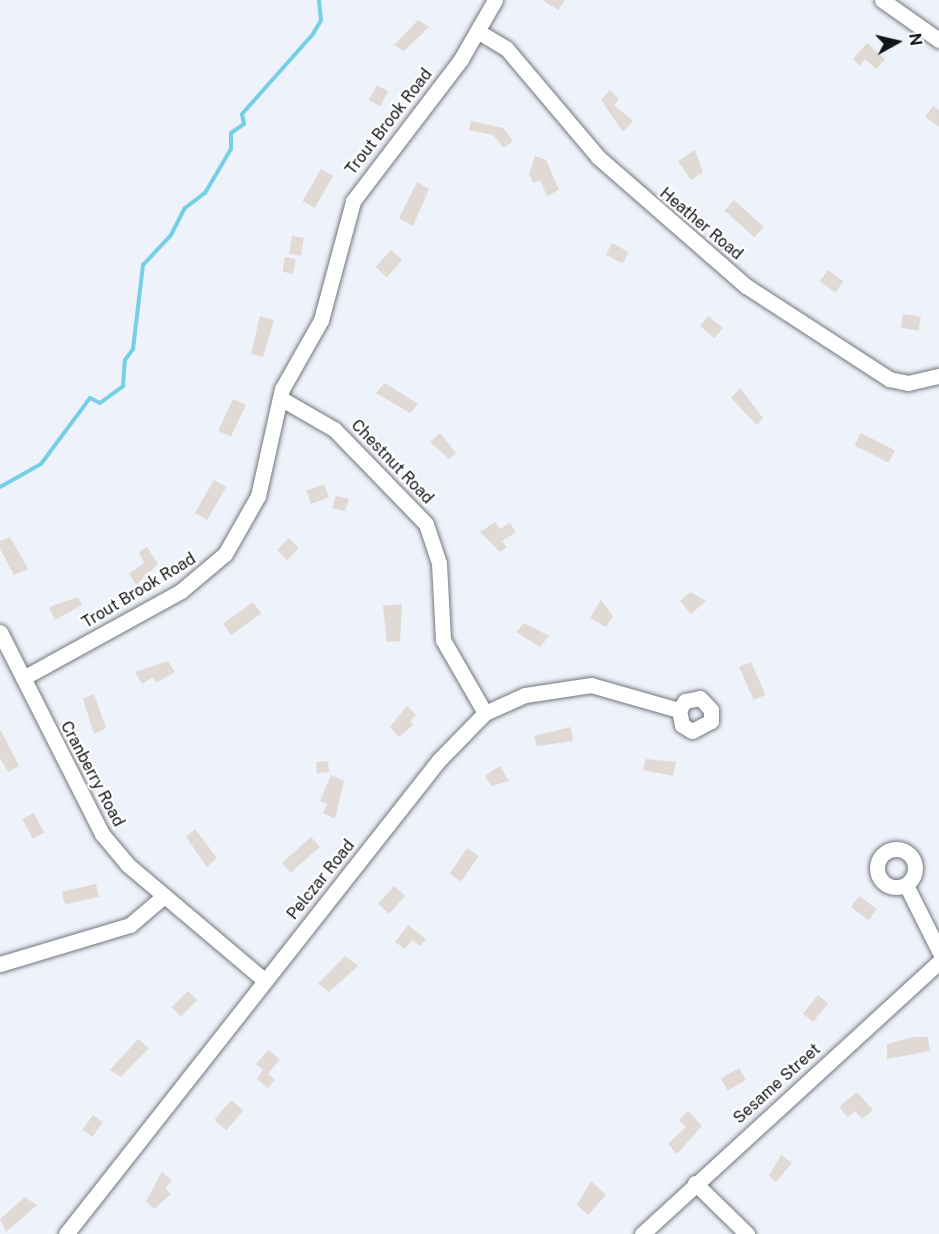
<!DOCTYPE html>
<html>
<head>
<meta charset="utf-8">
<style>
  body { margin:0 }
  #map { position:relative; width:939px; height:1234px; overflow:hidden; background:#eef2fa; font-family:"Public Sans",sans-serif }
  div>[style] { position:absolute }
  .stream>* { height:4px; margin:-2px; padding:0 2px; transform-origin:2px; border-radius:2px; background:#75cfe7 }
  .building>* { inset:0; background:#e0d9d4; transform-origin:0 0 }
  .roads { filter:drop-shadow(0 0 2px #73767d) drop-shadow(0 0 2px #73767d) }
  .minor>* { height:15px; margin:-7.5px; padding:0 7.5px; transform-origin:7.5px; border-radius:7.5px; background:#fff }
  .minor>.ring { margin:-7.5px; padding:0; box-sizing:content-box; background:none; border:15px solid #fff; border-radius:50% }
  span { translate:-50% -50%; white-space:nowrap; text-align:center; line-height:1.15; -webkit-text-stroke:4.5px #fff; paint-order:stroke }
  .street-label { font-size:16px; color:#121316 }
  .north { position:absolute; left:867px; top:12px; width:60px; height:60px; -webkit-text-stroke:4px #fff; paint-order:stroke; rotate:82deg; font-size:16px; font-weight:700; line-height:24px; text-align:center; color:#121316 }
  .north::after { content:''; display:block; margin:auto; width:21px; height:27px; background:#121316; clip-path:polygon(50% 0,100% 100%,50% 72%,0 100%) }
</style>
</head>
<body>
<div id="map">
  <div class="stream">
    <div style="left:0;top:487px;width:47px;rotate:-29.3deg"></div>
    <div style="left:41px;top:464px;width:82px;rotate:-53.4deg"></div>
    <div style="left:90px;top:398px;width:11px;rotate:27deg"></div>
    <div style="left:100px;top:403px;width:29px;rotate:-36deg"></div>
    <div style="left:123px;top:386px;width:26px;rotate:-86deg"></div>
    <div style="left:125px;top:360px;width:14px;rotate:-54deg"></div>
    <div style="left:133px;top:349px;width:85px;rotate:-83.2deg"></div>
    <div style="left:143px;top:265px;width:41px;rotate:-47deg"></div>
    <div style="left:171px;top:235px;width:30px;rotate:-63deg"></div>
    <div style="left:185px;top:208px;width:25px;rotate:-37deg"></div>
    <div style="left:205px;top:193px;width:51px;rotate:-59.4deg"></div>
    <div style="left:231px;top:149px;width:16px;rotate:-90deg"></div>
    <div style="left:231px;top:133px;width:16px;rotate:-35deg"></div>
    <div style="left:244px;top:124px;width:10px;rotate:-101deg"></div>
    <div style="left:242px;top:114px;width:107px;rotate:-48.4deg"></div>
    <div style="left:313px;top:34px;width:16px;rotate:-60deg"></div>
    <div style="left:321px;top:20px;width:20px;rotate:-96deg"></div>
  </div>
  <div class="building">
    <div style="clip-path:polygon(542px 0,565px 0,558px 10px)"></div>
    <div style="clip-path:polygon(418px 20px,429px 27px,404px 51px,394px 45px)"></div>
    <div style="clip-path:polygon(867px 43px,885px 59px,876px 69px,865px 59px,860px 66px,853px 59px)"></div>
    <div style="left:377px;top:85px;width:13px;height:17px;rotate:29deg"></div>
    <div style="clip-path:polygon(610px 90px,619px 99px,614px 105px,633px 121px,623px 132px,601px 100px)"></div>
    <div style="clip-path:polygon(933px 106px,939px 110px,939px 127px,925px 117px)"></div>
    <div style="clip-path:polygon(471px 121px,503px 128px,513px 141px,504px 148px,493px 135px,469px 130px)"></div>
    <div style="clip-path:polygon(695px 150px,703px 172px,691px 180px,678px 161px)"></div>
    <div style="clip-path:polygon(535px 156px,546px 160px,559px 190px,547px 196px,540px 180px,533px 183px,529px 174px)"></div>
    <div style="left:321px;top:169px;width:14px;height:37px;rotate:30deg"></div>
    <div style="clip-path:polygon(417px 182px,429px 189px,413px 226px,399px 218px)"></div>
    <div style="left:734px;top:200px;width:40px;height:14px;rotate:42deg"></div>
    <div style="left:292px;top:236px;width:12px;height:18px;rotate:9deg"></div>
    <div style="left:612px;top:243px;width:19px;height:13px;rotate:28deg"></div>
    <div style="left:391px;top:250px;width:15px;height:23px;rotate:42deg"></div>
    <div style="left:285px;top:257px;width:11px;height:15px;rotate:10deg"></div>
    <div style="left:828px;top:270px;width:19px;height:14px;rotate:36deg"></div>
    <div style="left:903px;top:314px;width:18px;height:14px;rotate:9deg"></div>
    <div style="clip-path:polygon(260px 316px,274px 320px,263px 357px,251px 354px)"></div>
    <div style="left:708px;top:316px;width:19px;height:13px;rotate:39deg"></div>
    <div style="clip-path:polygon(385px 383px,418px 404px,410px 413px,376px 393px)"></div>
    <div style="clip-path:polygon(740px 388px,763px 418px,757px 425px,731px 398px)"></div>
    <div style="left:233px;top:399px;width:14px;height:35px;rotate:25deg"></div>
    <div style="clip-path:polygon(440px 433px,456px 453px,449px 459px,430px 442px)"></div>
    <div style="left:861px;top:433px;width:38px;height:14px;rotate:27deg"></div>
    <div style="left:214px;top:480px;width:14px;height:38px;rotate:30deg"></div>
    <div style="left:324px;top:484px;width:14px;height:19px;rotate:69deg"></div>
    <div style="clip-path:polygon(336px 496px,349px 499px,345px 511px,332px 508px)"></div>
    <div style="clip-path:polygon(495px 522px,500px 529px,510px 523px,516px 532px,502px 541px,507px 547px,500px 552px,480px 532px)"></div>
    <div style="clip-path:polygon(10px 537px,28px 569px,14px 575px,0 549px,0 541px)"></div>
    <div style="left:289px;top:538px;width:14px;height:17px;rotate:45deg"></div>
    <div style="clip-path:polygon(147px 547px,158px 564px,136px 585px,129px 574px,144px 563px,139px 552px)"></div>
    <div style="clip-path:polygon(690px 592px,706px 601px,691px 614px,680px 601px)"></div>
    <div style="clip-path:polygon(78px 597px,82px 605px,55px 620px,49px 607px)"></div>
    <div style="clip-path:polygon(601px 600px,613px 616px,606px 627px,590px 618px)"></div>
    <div style="left:253px;top:602px;width:14px;height:37px;rotate:54deg"></div>
    <div style="clip-path:polygon(402px 604px,400px 641px,387px 642px,383px 606px)"></div>
    <div style="clip-path:polygon(524px 623px,549px 636px,540px 647px,516px 632px)"></div>
    <div style="clip-path:polygon(168px 661px,175px 672px,156px 683px,153px 677px,142px 684px,135px 672px)"></div>
    <div style="left:751px;top:662px;width:36px;height:13px;rotate:66deg"></div>
    <div style="clip-path:polygon(94px 694px,106px 728px,94px 734px,83px 699px)"></div>
    <div style="clip-path:polygon(407px 706px,416px 715px,410px 721px,413px 725px,399px 737px,390px 727px)"></div>
    <div style="clip-path:polygon(571px 727px,573px 741px,537px 746px,534px 736px)"></div>
    <div style="clip-path:polygon(0 729px,19px 766px,8px 772px,0 758px)"></div>
    <div style="clip-path:polygon(646px 759px,676px 762px,673px 776px,643px 770px)"></div>
    <div style="left:328px;top:761px;width:11px;height:12px;rotate:85deg"></div>
    <div style="clip-path:polygon(500px 766px,509px 781px,491px 786px,485px 776px)"></div>
    <div style="clip-path:polygon(331px 775px,344px 781px,335px 819px,323px 813px,327px 804px,320px 801px)"></div>
    <div style="left:34px;top:813px;width:22px;height:13px;rotate:63deg"></div>
    <div style="clip-path:polygon(195px 829px,217px 858px,207px 867px,186px 837px)"></div>
    <div style="left:311px;top:837px;width:13px;height:39px;rotate:48deg"></div>
    <div style="left:467px;top:848px;width:14px;height:31px;rotate:34deg"></div>
    <div style="left:96px;top:884px;width:13px;height:35px;rotate:77deg"></div>
    <div style="left:394px;top:886px;width:15px;height:24px;rotate:42deg"></div>
    <div style="left:859px;top:896px;width:22px;height:14px;rotate:36deg"></div>
    <div style="clip-path:polygon(408px 925px,426px 939px,420px 946px,412px 940px,405px 949px,395px 942px)"></div>
    <div style="clip-path:polygon(345px 956px,358px 966px,329px 992px,318px 984px)"></div>
    <div style="left:188px;top:991px;width:13px;height:23px;rotate:45deg"></div>
    <div style="left:818px;top:995px;width:13px;height:24px;rotate:39deg"></div>
    <div style="clip-path:polygon(914px 1037px,928px 1037px,930px 1051px,887px 1059px,887px 1044px)"></div>
    <div style="clip-path:polygon(138px 1039px,149px 1048px,121px 1077px,110px 1070px)"></div>
    <div style="clip-path:polygon(268px 1050px,280px 1059px,268px 1074px,275px 1080px,268px 1088px,257px 1079px,263px 1070px,256px 1064px)"></div>
    <div style="left:739px;top:1068px;width:14px;height:21px;rotate:60deg"></div>
    <div style="clip-path:polygon(857px 1092px,873px 1110px,862px 1119px,855px 1111px,848px 1117px,839px 1107px)"></div>
    <div style="left:231px;top:1100px;width:16px;height:26px;rotate:40deg"></div>
    <div style="clip-path:polygon(688px 1111px,702px 1126px,677px 1154px,668px 1144px,686px 1127px,679px 1120px)"></div>
    <div style="left:93px;top:1115px;width:12px;height:18px;rotate:35deg"></div>
    <div style="clip-path:polygon(781px 1155px,792px 1163px,776px 1182px,769px 1176px)"></div>
    <div style="clip-path:polygon(162px 1172px,172px 1181px,165px 1188px,171px 1194px,154px 1209px,146px 1201px)"></div>
    <div style="clip-path:polygon(591px 1181px,606px 1195px,588px 1215px,577px 1205px)"></div>
    <div style="clip-path:polygon(25px 1197px,37px 1205px,6px 1232px,0 1219px)"></div>
  </div>
  <div class="roads">
    <div class="minor">
      <div style="left:882px;top:0;width:70px;rotate:35.1deg"></div>
      <div style="left:479px;top:32px;width:31px;rotate:31deg"></div>
      <div style="left:506px;top:48px;width:143px;rotate:49.8deg"></div>
      <div style="left:598px;top:157px;width:196px;rotate:41.1deg"></div>
      <div style="left:746px;top:286px;width:171px;rotate:33deg"></div>
      <div style="left:889px;top:379px;width:19px;rotate:12deg"></div>
      <div style="left:908px;top:383px;width:32px;rotate:-13deg"></div>
      <div style="left:280px;top:398px;width:62px;rotate:29.9deg"></div>
      <div style="left:334px;top:429px;width:132px;rotate:45.9deg"></div>
      <div style="left:426px;top:524px;width:41px;rotate:71.6deg"></div>
      <div style="left:439px;top:563px;width:77px;rotate:87deg"></div>
      <div style="left:443px;top:640px;width:84px;rotate:60.1deg"></div>
      <div style="left:0;top:632px;width:226px;rotate:63.2deg"></div>
      <div style="left:102px;top:834px;width:40px;rotate:50deg"></div>
      <div style="left:128px;top:865px;width:178px;rotate:40.2deg"></div>
      <div style="left:23px;top:678px;width:180px;rotate:-28.8deg"></div>
      <div style="left:181px;top:591px;width:57px;rotate:-40.1deg"></div>
      <div style="left:225px;top:554px;width:67px;rotate:-60.4deg"></div>
      <div style="left:258px;top:496px;width:110px;rotate:-77.4deg"></div>
      <div style="left:282px;top:389px;width:79px;rotate:-60.5deg"></div>
      <div style="left:321px;top:320px;width:123px;rotate:-74.9deg"></div>
      <div style="left:353px;top:201px;width:178px;rotate:-52.7deg"></div>
      <div style="left:461px;top:59px;width:68px;rotate:-60deg"></div>
      <div class="ring" style="left:877px;top:849px;width:23px;height:23px"></div>
      <div style="left:906px;top:885px;width:74px;rotate:63.4deg"></div>
      <div style="left:0;top:964px;width:136px;rotate:-16.7deg"></div>
      <div style="left:130px;top:925px;width:45px;rotate:-40.5deg"></div>
      <div style="left:695px;top:1183px;width:73px;rotate:44.4deg"></div>
      <div style="left:66px;top:1234px;width:603px;rotate:-51.8deg"></div>
      <div style="left:439px;top:760px;width:66px;rotate:-45.6deg"></div>
      <div style="left:485px;top:713px;width:44px;rotate:-24.2deg"></div>
      <div style="left:525px;top:695px;width:67px;rotate:-8.6deg"></div>
      <div style="left:591px;top:685px;width:91px;rotate:15.9deg"></div>
      <div style="left:679px;top:710px;width:11px;rotate:-56deg"></div>
      <div style="left:685px;top:701px;width:15px;rotate:-11deg"></div>
      <div style="left:700px;top:698px;width:16px;rotate:47deg"></div>
      <div style="left:711px;top:710px;width:11px;rotate:90deg"></div>
      <div style="left:711px;top:721px;width:21px;rotate:152deg"></div>
      <div style="left:692px;top:731px;width:12px;rotate:-149deg"></div>
      <div style="left:682px;top:725px;width:15px;rotate:-101deg"></div>
      <div style="left:642px;top:1234px;width:403px;rotate:-42.5deg"></div>
    </div>
  </div>
  <div class="street-label">
    <span style="left:389px;top:122px;rotate:-52deg">Trout Brook Road</span>
    <span style="left:701px;top:224px;rotate:40deg">Heather Road</span>
    <span style="left:392px;top:462px;rotate:46deg">Chestnut Road</span>
    <span style="left:139px;top:591px;rotate:-31deg">Trout Brook Road</span>
    <span style="left:92px;top:774px;rotate:62deg">Cranberry Road</span>
    <span style="left:321px;top:880px;rotate:-51deg">Pelczar Road</span>
    <span style="left:777px;top:1084px;rotate:-42deg">Sesame Street</span>
  </div>
  <div class="north">N</div>
</div>
</body>
</html>
